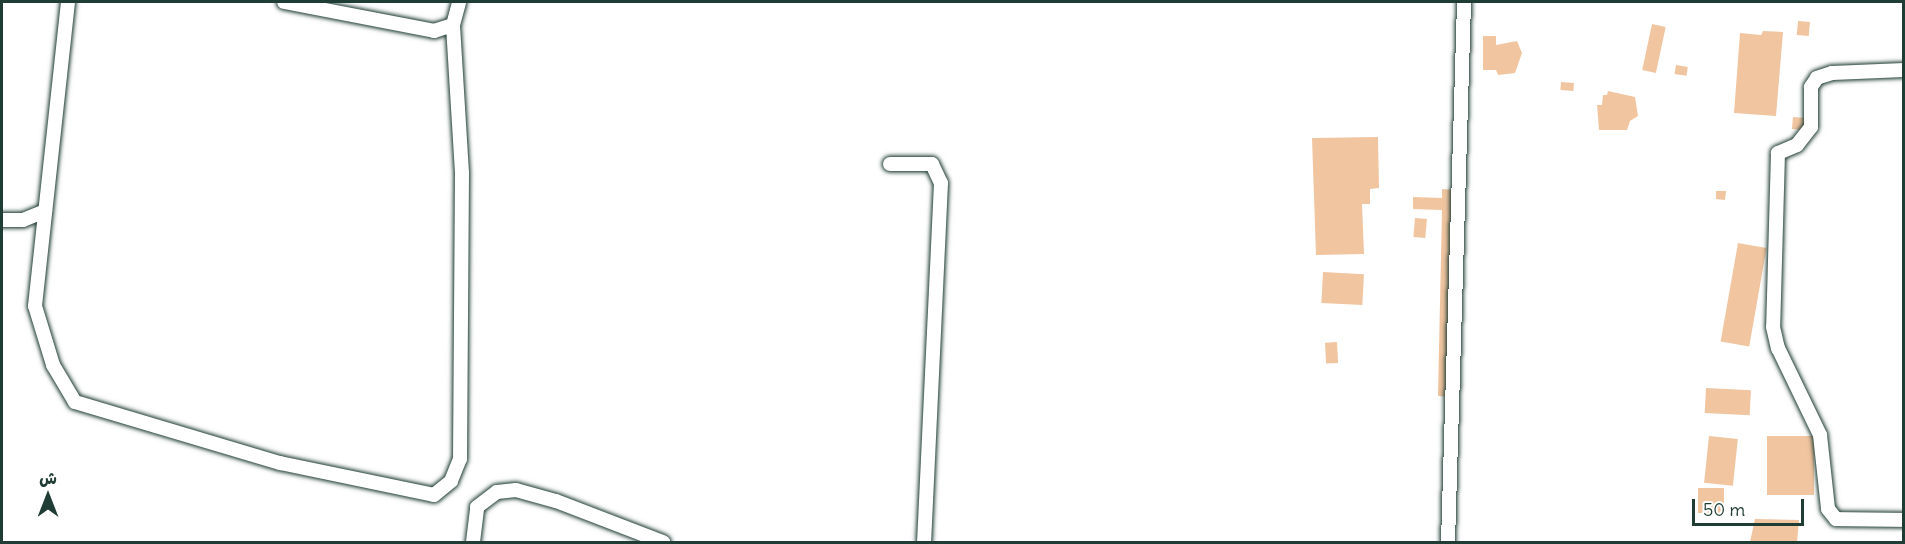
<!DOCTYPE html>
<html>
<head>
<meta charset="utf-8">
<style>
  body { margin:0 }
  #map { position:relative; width:1905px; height:544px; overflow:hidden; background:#fff; font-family:Delius,"Playpen Sans Arabic",sans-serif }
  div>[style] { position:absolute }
  .building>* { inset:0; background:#f1c5a0; transform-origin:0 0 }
  .roads { filter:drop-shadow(0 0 2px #1f3d34) drop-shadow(0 0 2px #1f3d34) }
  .street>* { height:14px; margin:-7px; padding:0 7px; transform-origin:7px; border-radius:7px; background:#fff }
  span { translate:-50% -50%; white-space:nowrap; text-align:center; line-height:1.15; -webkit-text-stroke:4.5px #fff; paint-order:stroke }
  .frame { position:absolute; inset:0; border:3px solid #1f3d34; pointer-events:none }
  .north { position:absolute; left:18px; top:466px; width:60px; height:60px; -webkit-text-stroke:4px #fff; paint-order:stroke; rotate:0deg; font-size:16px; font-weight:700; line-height:24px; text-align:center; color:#1f3d34 }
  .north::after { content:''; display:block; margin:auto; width:21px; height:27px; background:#1f3d34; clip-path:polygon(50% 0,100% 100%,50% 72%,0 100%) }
  .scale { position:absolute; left:1692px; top:499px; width:112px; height:27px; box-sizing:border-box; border:3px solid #1f3d34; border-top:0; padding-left:8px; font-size:18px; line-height:21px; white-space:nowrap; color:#1f3d34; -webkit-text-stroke:4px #fff; paint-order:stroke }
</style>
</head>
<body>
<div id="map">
  <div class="building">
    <div style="left:1798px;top:21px;width:12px;height:14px;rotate:5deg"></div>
    <div style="left:1652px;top:24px;width:14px;height:47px;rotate:12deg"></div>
    <div style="clip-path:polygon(1763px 31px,1783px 32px,1776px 116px,1734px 113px,1740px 33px,1761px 35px)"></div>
    <div style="clip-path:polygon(1483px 36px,1496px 36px,1496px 45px,1517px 41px,1522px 53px,1515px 73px,1498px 75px,1496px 70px,1483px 70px)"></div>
    <div style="left:1676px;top:65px;width:12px;height:9px;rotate:9deg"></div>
    <div style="left:1561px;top:82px;width:13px;height:8px;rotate:4deg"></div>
    <div style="clip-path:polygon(1608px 91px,1635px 97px,1638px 116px,1630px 121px,1627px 130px,1599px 130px,1597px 105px,1602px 105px,1603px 95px,1607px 95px)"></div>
    <div style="left:1793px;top:117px;width:12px;height:12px;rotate:5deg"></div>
    <div style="clip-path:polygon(1378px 137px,1379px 188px,1370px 189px,1370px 204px,1362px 204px,1364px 254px,1316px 255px,1312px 138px)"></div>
    <div style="clip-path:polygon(1442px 189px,1455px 190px,1450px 397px,1438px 396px,1442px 210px,1413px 209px,1413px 197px,1442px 198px)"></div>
    <div style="clip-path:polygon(1716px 191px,1726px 191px,1725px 200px,1716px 199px)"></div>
    <div style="left:1415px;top:218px;width:12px;height:19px;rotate:5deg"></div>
    <div style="left:1738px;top:243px;width:29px;height:100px;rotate:10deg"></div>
    <div style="left:1323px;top:272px;width:41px;height:31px;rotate:3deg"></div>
    <div style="left:1337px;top:342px;width:21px;height:12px;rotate:87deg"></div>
    <div style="left:1706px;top:388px;width:45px;height:25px;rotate:3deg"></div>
    <div style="left:1709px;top:436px;width:29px;height:47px;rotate:6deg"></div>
    <div style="left:1767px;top:436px;width:47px;height:59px"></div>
    <div style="left:1698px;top:488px;width:26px;height:25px"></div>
    <div style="clip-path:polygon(1755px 519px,1799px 520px,1797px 542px,1750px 542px)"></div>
  </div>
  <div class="roads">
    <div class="street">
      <div style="left:68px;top:2px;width:306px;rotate:96.2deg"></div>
      <div style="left:35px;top:306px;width:62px;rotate:73deg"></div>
      <div style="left:53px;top:365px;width:43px;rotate:59.3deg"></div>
      <div style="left:75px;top:402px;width:214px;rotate:16.6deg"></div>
      <div style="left:280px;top:463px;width:157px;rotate:11.7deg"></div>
      <div style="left:434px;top:495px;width:22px;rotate:-39deg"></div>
      <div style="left:451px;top:481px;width:24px;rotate:-68deg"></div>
      <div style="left:460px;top:459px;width:286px;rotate:-89.6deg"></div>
      <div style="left:462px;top:173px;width:148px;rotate:-93.5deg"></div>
      <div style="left:284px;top:2px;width:153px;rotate:10.9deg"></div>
      <div style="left:434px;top:31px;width:20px;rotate:-18deg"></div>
      <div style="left:453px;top:25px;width:24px;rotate:-75deg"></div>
      <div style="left:1904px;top:70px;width:72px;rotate:177.6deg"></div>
      <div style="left:1832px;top:73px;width:16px;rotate:162deg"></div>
      <div style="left:1817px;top:78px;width:11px;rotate:124deg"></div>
      <div style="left:1811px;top:87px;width:40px;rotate:90deg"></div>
      <div style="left:1811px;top:127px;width:23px;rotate:128deg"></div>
      <div style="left:1797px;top:145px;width:21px;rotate:157deg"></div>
      <div style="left:1778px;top:153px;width:174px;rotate:91.6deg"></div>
      <div style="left:1773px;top:327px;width:22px;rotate:77deg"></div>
      <div style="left:1778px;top:348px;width:97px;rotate:64.2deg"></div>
      <div style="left:1820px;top:435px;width:74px;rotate:83.8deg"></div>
      <div style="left:1828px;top:509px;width:13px;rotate:51deg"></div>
      <div style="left:1836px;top:519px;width:68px;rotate:0.8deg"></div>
      <div style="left:890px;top:164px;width:42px"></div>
      <div style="left:932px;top:164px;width:21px;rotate:65deg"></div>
      <div style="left:941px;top:183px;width:359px;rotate:92.7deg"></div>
      <div style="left:2px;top:220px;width:21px"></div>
      <div style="left:23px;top:220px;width:24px;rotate:-22deg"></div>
      <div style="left:473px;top:542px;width:35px;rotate:-83deg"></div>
      <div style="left:477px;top:507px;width:25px;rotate:-37deg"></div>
      <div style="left:497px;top:492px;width:19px;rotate:-6deg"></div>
      <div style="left:516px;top:490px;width:41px;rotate:15.4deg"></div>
      <div style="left:556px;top:501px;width:115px;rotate:21deg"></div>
      <div style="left:1448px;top:542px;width:540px;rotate:-88.3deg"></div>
    </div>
  </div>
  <div class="frame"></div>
  <div class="north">ش</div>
  <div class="scale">50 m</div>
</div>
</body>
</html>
